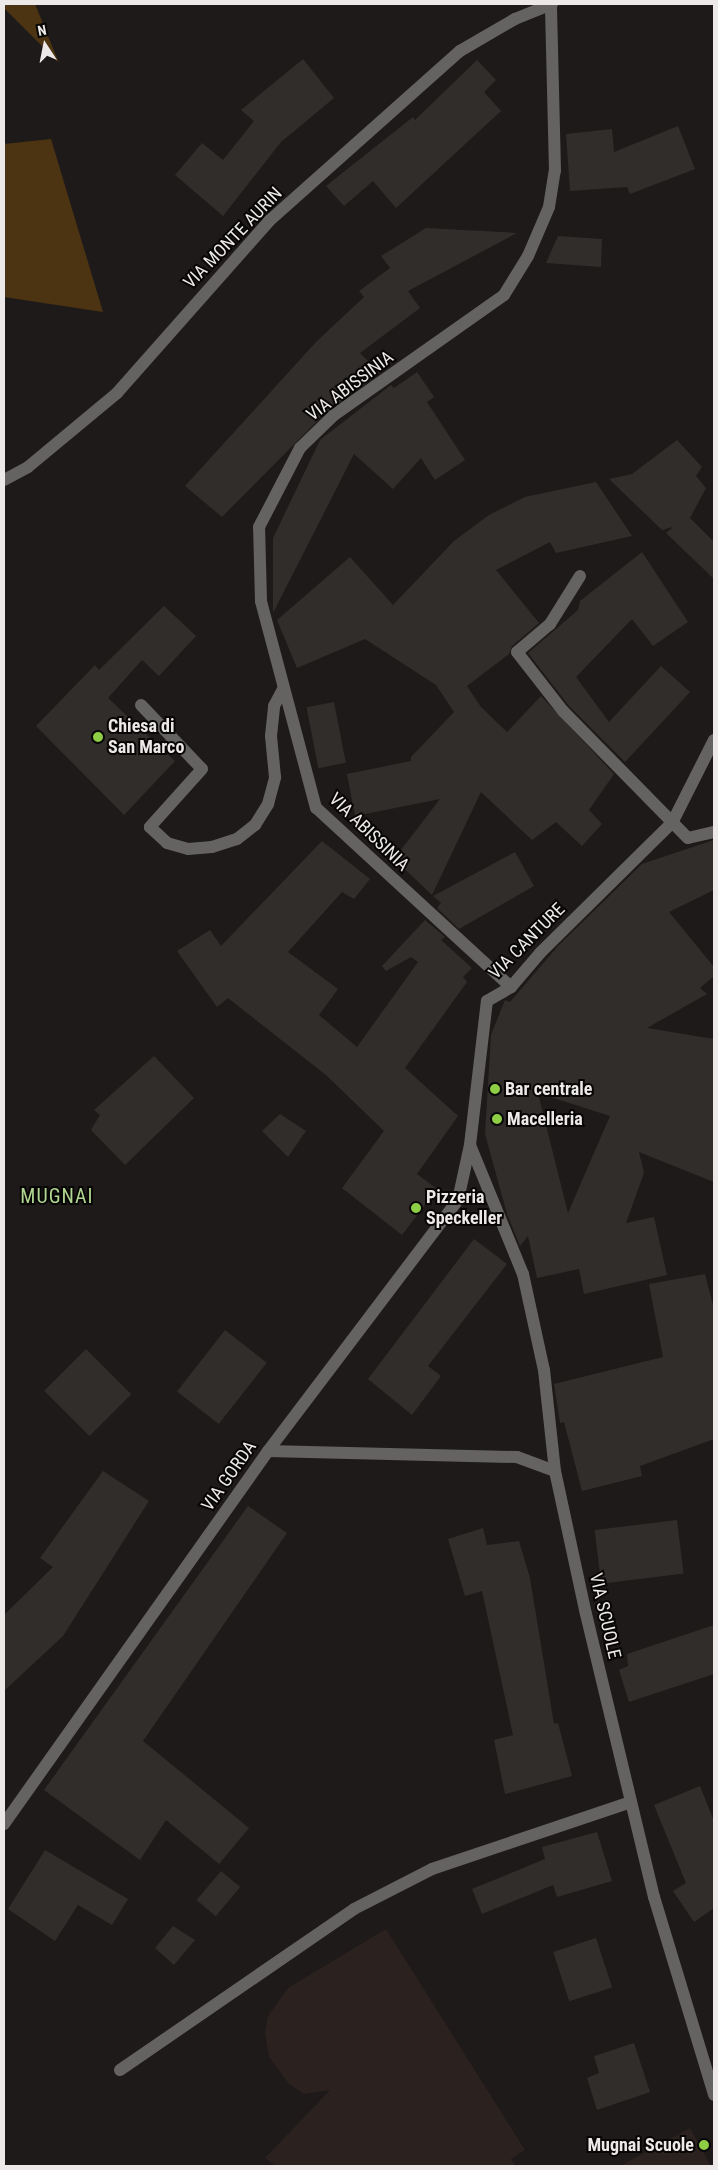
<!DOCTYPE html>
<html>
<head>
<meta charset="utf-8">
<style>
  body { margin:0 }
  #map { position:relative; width:718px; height:2170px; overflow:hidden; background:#1e1a19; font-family:"Roboto Condensed",sans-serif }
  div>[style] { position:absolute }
  .built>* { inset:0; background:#2b211e }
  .green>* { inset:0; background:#4c3412 }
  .building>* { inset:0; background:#312d2b; transform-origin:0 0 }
  .minor>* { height:12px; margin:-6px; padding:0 6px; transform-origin:6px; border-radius:6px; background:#656362 }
  .dots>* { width:14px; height:14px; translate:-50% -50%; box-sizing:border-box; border:2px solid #070605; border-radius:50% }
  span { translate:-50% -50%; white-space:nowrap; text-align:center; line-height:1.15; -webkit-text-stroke:4px #070605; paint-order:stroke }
  .street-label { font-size:18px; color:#ece9e8 }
  .poi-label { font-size:18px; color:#ece9e8; font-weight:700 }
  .left { translate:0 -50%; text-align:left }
  .right { translate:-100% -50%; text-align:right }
  .quarter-label { font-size:20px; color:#b0d691; letter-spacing:1px }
  .frame { position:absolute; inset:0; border:5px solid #ece9e8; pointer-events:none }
  .north { position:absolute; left:20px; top:20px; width:50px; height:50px; -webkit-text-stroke:4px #070605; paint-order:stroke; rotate:349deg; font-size:14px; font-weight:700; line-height:20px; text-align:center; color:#ece9e8 }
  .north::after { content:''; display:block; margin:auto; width:18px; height:22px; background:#ece9e8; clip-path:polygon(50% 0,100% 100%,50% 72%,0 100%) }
</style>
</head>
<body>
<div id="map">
  <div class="built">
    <div style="clip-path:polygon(386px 1929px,525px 2150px,511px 2159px,516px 2166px,275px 2166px,265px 2158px,330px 2090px,304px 2094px,289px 2084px,269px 2057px,265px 2033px,268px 2016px,288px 1988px)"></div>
    <div style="clip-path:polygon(690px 2128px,711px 2166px,620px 2166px)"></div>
  </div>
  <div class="green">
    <div style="clip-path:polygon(4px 4px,35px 4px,59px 63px,4px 8px)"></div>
    <div style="clip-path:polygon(51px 139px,103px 312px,4px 297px,4px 144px)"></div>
  </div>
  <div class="building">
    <div style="clip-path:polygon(303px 59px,334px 98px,281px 142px,223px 216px,175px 175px,202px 143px,223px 160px,254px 121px,241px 110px)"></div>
    <div style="clip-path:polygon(477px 60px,496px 80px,484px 92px,501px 111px,396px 208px,373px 181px,344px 206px,326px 186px,413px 117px,415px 120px)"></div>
    <div style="clip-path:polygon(678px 126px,695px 169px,630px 194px,627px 187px,570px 191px,566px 134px,612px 129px,614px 152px)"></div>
    <div style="clip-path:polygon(426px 228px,517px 233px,408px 291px,420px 308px,360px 353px,380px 373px,338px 403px,340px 398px,222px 517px,185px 486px,316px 342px,364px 297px,359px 291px,390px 268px,381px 256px)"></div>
    <div style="clip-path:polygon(558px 236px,602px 239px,601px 267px,546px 263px)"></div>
    <div style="clip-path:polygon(417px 372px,434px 397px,427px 402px,465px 460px,435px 480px,421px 458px,393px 489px,354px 454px,273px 613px,273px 538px,320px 440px,391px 385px,394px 388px)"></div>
    <div style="clip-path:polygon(677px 440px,702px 467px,696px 476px,706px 488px,690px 518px,714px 542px,714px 579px,666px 533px,673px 527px,662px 530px,609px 479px,632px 474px)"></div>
    <div style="clip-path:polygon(596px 482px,632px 536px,556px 553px,550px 542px,496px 570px,539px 623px,512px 646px,509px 654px,467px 686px,481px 707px,507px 732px,541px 696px,614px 774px,589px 810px,602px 824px,582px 846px,556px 822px,532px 840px,481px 792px,432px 895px,394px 859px,440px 799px,355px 816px,347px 774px,411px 761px,411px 757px,454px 712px,436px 685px,365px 639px,297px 668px,277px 620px,350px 557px,393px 605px,454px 541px,489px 515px,525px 497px)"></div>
    <div style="clip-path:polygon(642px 552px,688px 622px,653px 646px,632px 619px,576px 677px,609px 722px,661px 666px,690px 692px,625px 762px,569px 706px,528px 653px,578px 610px,580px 601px)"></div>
    <div style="clip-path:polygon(164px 606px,196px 636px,159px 676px,142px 660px,108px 698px,175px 761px,124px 815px,36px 726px,95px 665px,99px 670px)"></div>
    <div style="left:334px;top:702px;width:62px;height:28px;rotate:79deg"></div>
    <div style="clip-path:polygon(evenodd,714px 840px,714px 890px,669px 912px,714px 967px,714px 976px,700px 988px,707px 994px,647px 1028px,714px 1039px,714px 1182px,639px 1152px,644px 1173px,626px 1223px,654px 1217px,667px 1275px,584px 1294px,579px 1269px,537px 1278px,528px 1236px,520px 1246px,507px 1214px,485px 1134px,491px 1035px,505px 1000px,510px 1002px,558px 946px,642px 864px,714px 840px,538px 1093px,610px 1116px,568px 1213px,538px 1093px)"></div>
    <div style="clip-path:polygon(322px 841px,370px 879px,354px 899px,342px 892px,288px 952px,338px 989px,319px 1015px,357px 1047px,418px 962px,411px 957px,386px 971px,382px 966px,425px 920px,445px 937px,441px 940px,472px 968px,463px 977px,467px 982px,405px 1068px,458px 1116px,417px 1174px,437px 1189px,402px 1235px,342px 1188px,384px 1131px,326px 1075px,228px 998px,217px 1007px,177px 951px,210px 930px,221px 946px)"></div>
    <div style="clip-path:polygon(515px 852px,534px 886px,459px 929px,437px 908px,441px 903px,433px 896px)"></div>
    <div style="clip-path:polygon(154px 1056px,194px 1098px,125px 1165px,91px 1130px,100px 1115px,94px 1110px)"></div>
    <div style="clip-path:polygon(280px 1114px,306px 1131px,288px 1157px,262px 1131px)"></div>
    <div style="clip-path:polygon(474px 1239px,507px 1264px,428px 1366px,441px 1376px,412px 1415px,368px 1379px)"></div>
    <div style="clip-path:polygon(705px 1274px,714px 1309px,714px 1439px,640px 1466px,642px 1476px,582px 1491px,564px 1422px,560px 1423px,554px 1384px,663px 1357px,649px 1284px)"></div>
    <div style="left:225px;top:1330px;width:53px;height:78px;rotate:38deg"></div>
    <div style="left:86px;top:1349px;width:64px;height:59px;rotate:45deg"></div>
    <div style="clip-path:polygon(103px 1471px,149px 1501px,63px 1636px,4px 1691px,4px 1615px,53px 1567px,40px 1558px)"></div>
    <div style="clip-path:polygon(248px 1506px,287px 1533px,143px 1741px,249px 1828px,219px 1864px,166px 1820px,140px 1860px,44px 1790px)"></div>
    <div style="left:677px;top:1520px;width:54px;height:83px;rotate:83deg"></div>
    <div style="clip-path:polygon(483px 1528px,487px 1545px,519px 1541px,530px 1578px,554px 1724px,558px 1723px,572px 1776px,505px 1794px,494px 1740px,513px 1735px,482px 1591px,465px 1596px,448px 1539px)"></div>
    <div style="clip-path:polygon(714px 1625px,714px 1674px,629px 1702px,619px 1670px,628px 1666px,627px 1654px)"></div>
    <div style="clip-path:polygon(700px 1786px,714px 1821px,714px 1908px,694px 1922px,673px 1891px,686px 1883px,654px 1805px)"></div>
    <div style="clip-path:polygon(597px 1832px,612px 1881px,557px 1897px,553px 1885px,482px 1914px,472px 1889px,545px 1859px,542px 1847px)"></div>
    <div style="clip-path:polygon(45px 1850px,128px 1899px,112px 1925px,78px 1905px,55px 1941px,8px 1909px)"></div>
    <div style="left:221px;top:1871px;width:25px;height:38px;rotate:40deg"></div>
    <div style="clip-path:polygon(173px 1926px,195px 1940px,174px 1965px,155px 1948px)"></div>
    <div style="left:596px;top:1938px;width:52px;height:45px;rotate:72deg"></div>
    <div style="clip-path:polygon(634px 2043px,650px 2092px,597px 2110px,587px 2078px,599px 2073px,594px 2056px)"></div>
  </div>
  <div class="minor">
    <div style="left:4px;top:480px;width:27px;rotate:-28deg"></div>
    <div style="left:28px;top:467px;width:116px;rotate:-39.7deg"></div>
    <div style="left:117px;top:393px;width:230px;rotate:-48.5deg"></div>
    <div style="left:269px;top:221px;width:256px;rotate:-41.7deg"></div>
    <div style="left:460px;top:51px;width:64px;rotate:-30.2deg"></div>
    <div style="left:515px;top:19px;width:40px;rotate:-22deg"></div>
    <div style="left:580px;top:576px;width:57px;rotate:122deg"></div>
    <div style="left:550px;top:624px;width:43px;rotate:139.7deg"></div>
    <div style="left:517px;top:652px;width:75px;rotate:52.1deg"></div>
    <div style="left:563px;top:711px;width:178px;rotate:45.5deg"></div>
    <div style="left:688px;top:838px;width:27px;rotate:-13deg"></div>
    <div style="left:141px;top:705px;width:88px;rotate:46.4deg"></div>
    <div style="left:202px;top:769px;width:78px;rotate:131.9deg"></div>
    <div style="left:150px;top:827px;width:23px;rotate:43deg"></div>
    <div style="left:167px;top:843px;width:22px;rotate:16deg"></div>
    <div style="left:188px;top:849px;width:24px;rotate:-5deg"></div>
    <div style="left:212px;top:847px;width:26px;rotate:-18deg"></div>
    <div style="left:237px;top:839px;width:23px;rotate:-38deg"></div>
    <div style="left:255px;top:825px;width:25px;rotate:-58deg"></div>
    <div style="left:268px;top:804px;width:28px;rotate:-75deg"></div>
    <div style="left:275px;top:777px;width:41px;rotate:-95.6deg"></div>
    <div style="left:271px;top:736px;width:30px;rotate:-84deg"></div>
    <div style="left:274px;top:706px;width:19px;rotate:-62deg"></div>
    <div style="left:511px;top:987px;width:265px;rotate:-137.4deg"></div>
    <div style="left:316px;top:808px;width:214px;rotate:-104.9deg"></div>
    <div style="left:261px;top:601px;width:74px;rotate:-91.5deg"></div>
    <div style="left:259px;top:527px;width:89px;rotate:-62.6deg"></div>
    <div style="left:300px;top:448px;width:47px;rotate:-44.1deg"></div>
    <div style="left:334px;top:415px;width:208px;rotate:-35.2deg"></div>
    <div style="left:504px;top:295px;width:46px;rotate:-58.4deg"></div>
    <div style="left:528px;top:256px;width:53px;rotate:-66.8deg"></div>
    <div style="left:549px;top:207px;width:36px;rotate:-81deg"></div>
    <div style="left:555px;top:171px;width:167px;rotate:-91.4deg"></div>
    <div style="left:470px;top:1145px;width:139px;rotate:67.7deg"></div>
    <div style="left:523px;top:1274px;width:98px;rotate:77.7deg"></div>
    <div style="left:544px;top:1370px;width:102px;rotate:83.8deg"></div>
    <div style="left:555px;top:1471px;width:146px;rotate:77.8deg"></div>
    <div style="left:586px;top:1614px;width:291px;rotate:76.5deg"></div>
    <div style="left:654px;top:1897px;width:207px;rotate:73.1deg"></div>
    <div style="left:268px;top:1451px;width:249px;rotate:1.4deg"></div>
    <div style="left:517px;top:1457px;width:40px;rotate:20.2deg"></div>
    <div style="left:4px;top:1824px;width:457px;rotate:-54.7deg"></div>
    <div style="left:268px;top:1451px;width:315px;rotate:-52.9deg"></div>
    <div style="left:458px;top:1200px;width:56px;rotate:-77.7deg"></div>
    <div style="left:470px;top:1145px;width:145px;rotate:-83.3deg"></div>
    <div style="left:487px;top:1001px;width:28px;rotate:-30deg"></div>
    <div style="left:511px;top:987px;width:45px;rotate:-49.5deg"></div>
    <div style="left:540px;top:953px;width:185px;rotate:-44.6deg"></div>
    <div style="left:672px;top:823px;width:93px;rotate:-63.2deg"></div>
    <div style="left:120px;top:2070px;width:284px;rotate:-34.5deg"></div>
    <div style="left:354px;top:1909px;width:88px;rotate:-27.1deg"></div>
    <div style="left:432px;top:1869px;width:210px;rotate:-18.6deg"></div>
  </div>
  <div class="dots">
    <div style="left:98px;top:737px;background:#8dce45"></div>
    <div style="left:495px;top:1089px;background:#8dce45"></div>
    <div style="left:497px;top:1119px;background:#8dce45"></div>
    <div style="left:416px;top:1208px;background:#8dce45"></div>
    <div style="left:704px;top:2145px;background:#8dce45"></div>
  </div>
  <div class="street-label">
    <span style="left:233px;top:238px;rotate:-46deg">VIA MONTE AURIN</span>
    <span style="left:350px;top:386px;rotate:-37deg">VIA ABISSINIA</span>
    <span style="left:369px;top:832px;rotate:44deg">VIA ABISSINIA</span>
    <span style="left:527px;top:941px;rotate:-45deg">VIA CANTURE</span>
    <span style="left:229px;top:1476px;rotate:-55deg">VIA GORDA</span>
    <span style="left:605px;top:1616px;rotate:77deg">VIA SCUOLE</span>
  </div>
  <div class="poi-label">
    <span class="left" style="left:108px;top:737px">Chiesa di<br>San Marco</span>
    <span class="left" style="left:505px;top:1089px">Bar centrale</span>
    <span class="left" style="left:507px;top:1119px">Macelleria</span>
    <span class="left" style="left:426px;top:1208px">Pizzeria<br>Speckeller</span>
    <span class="right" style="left:694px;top:2145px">Mugnai Scuole</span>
  </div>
  <div class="quarter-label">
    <span style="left:57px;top:1196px">MUGNAI</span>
  </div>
  <div class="frame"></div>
  <div class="north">N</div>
</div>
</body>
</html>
